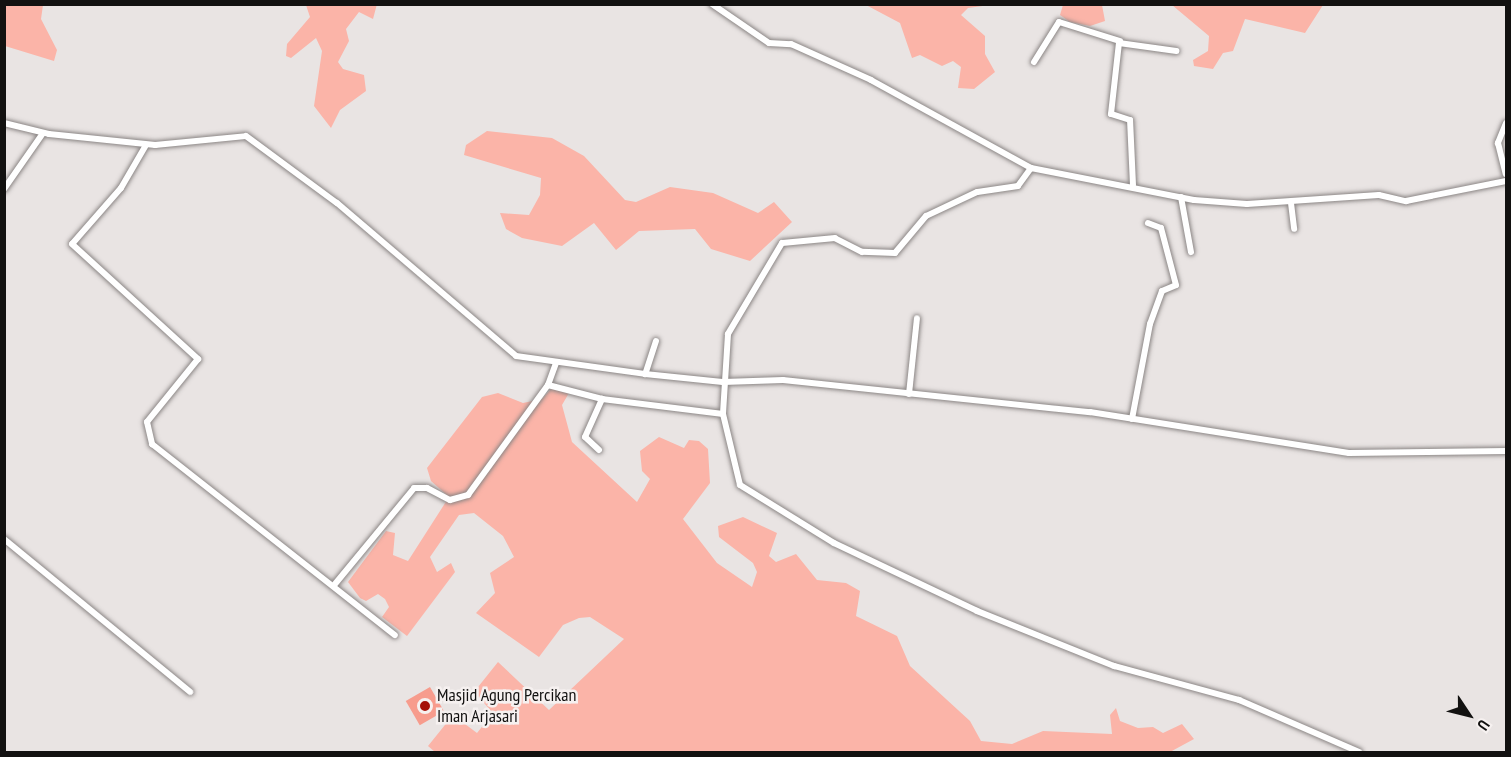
<!DOCTYPE html>
<html>
<head>
<meta charset="utf-8">
<style>
  body { margin:0 }
  #map { position:relative; width:1511px; height:757px; overflow:hidden; background:#e9e4e3; font-family:"PT Sans Narrow",sans-serif }
  div>[style] { position:absolute }
  .green>* { inset:0; background:#fbb4a8 }
  .building>* { inset:0; background:#f79c8d; transform-origin:0 0 }
  .roads { filter:drop-shadow(0 0 2px #8b8685) drop-shadow(0 0 2px #8b8685) }
  .street>* { height:6px; margin:-3px; padding:0 3px; transform-origin:3px; border-radius:3px; background:#fff }
  .dots>* { width:16px; height:16px; translate:-50% -50%; box-sizing:border-box; border:3px solid #f6f1f0; border-radius:50% }
  span { translate:-50% -50%; white-space:nowrap; text-align:center; line-height:1.15; -webkit-text-stroke:5px #f6f1f0; paint-order:stroke }
  .poi-label { font-size:18px; color:#121110 }
  .left { translate:0 -50%; text-align:left }
  .frame { position:absolute; inset:0; border:6px solid #121110; pointer-events:none }
  .north { position:absolute; left:1439px; top:685px; width:60px; height:60px; -webkit-text-stroke:4px #f6f1f0; paint-order:stroke; rotate:125deg; font-size:16px; font-weight:700; line-height:24px; text-align:center; color:#121110 }
  .north::after { content:''; display:block; margin:auto; width:21px; height:27px; background:#121110; clip-path:polygon(50% 0,100% 100%,50% 72%,0 100%) }
</style>
</head>
<body>
<div id="map">
  <div class="green">
    <div style="clip-path:polygon(5px 4px,43px 5px,41px 19px,57px 50px,54px 61px,5px 46px)"></div>
    <div style="clip-path:polygon(377px 4px,373px 19px,359px 12px,346px 29px,349px 41px,338px 62px,343px 69px,364px 75px,366px 91px,340px 110px,331px 128px,314px 106px,322px 51px,316px 38px,291px 58px,286px 56px,287px 44px,310px 17px,306px 5px)"></div>
    <div style="clip-path:polygon(866px 5px,990px 5px,968px 8px,961px 15px,985px 36px,985px 54px,995px 72px,974px 89px,958px 88px,961px 67px,953px 61px,942px 66px,920px 55px,912px 58px,900px 23px)"></div>
    <div style="clip-path:polygon(1063px 5px,1102px 5px,1105px 21px,1090px 26px,1070px 22px,1060px 15px)"></div>
    <div style="clip-path:polygon(1172px 5px,1323px 5px,1305px 33px,1245px 19px,1233px 51px,1223px 53px,1213px 69px,1194px 66px,1193px 60px,1208px 51px,1209px 36px)"></div>
    <div style="clip-path:polygon(487px 131px,552px 138px,584px 156px,625px 200px,636px 202px,670px 187px,713px 193px,758px 213px,774px 202px,792px 222px,750px 261px,711px 249px,695px 229px,639px 231px,616px 250px,594px 223px,562px 246px,522px 238px,506px 229px,500px 213px,529px 215px,540px 195px,541px 178px,464px 155px,466px 145px)"></div>
    <div style="clip-path:polygon(552px 388px,569px 393px,562px 405px,572px 442px,637px 502px,650px 479px,642px 471px,640px 451px,659px 437px,684px 448px,689px 440px,699px 441px,708px 449px,710px 483px,683px 519px,717px 563px,752px 587px,757px 572px,753px 563px,719px 537px,718px 526px,743px 517px,777px 533px,769px 556px,776px 562px,796px 554px,817px 580px,846px 583px,860px 591px,856px 616px,897px 636px,910px 666px,970px 721px,981px 741px,1012px 744px,1043px 731px,1112px 734px,1110px 715px,1116px 708px,1120px 721px,1138px 728px,1153px 727px,1163px 733px,1182px 724px,1194px 739px,1170px 752px,435px 752px,428px 746px,453px 715px,477px 733px,493px 713px,474px 692px,498px 662px,549px 710px,624px 639px,590px 617px,579px 618px,563px 625px,539px 657px,476px 613px,495px 593px,490px 573px,514px 557px,503px 536px,474px 513px,459px 515px,430px 557px,437px 572px,451px 563px,455px 572px,407px 636px,382px 617px,389px 607px,385px 599px,378px 594px,366px 601px,360px 598px,348px 582px,386px 531px,395px 533px,393px 555px,408px 561px,449px 497px,431px 481px,427px 468px,482px 397px,498px 393px,523px 403px,542px 399px)"></div>
  </div>
  <div class="building">
    <div style="left:430px;top:687px;width:28px;height:28px;rotate:60deg"></div>
  </div>
  <div class="roads">
    <div class="street">
      <div style="left:712px;top:4px;width:69px;rotate:34.4deg"></div>
      <div style="left:769px;top:43px;width:22px;rotate:3deg"></div>
      <div style="left:791px;top:44px;width:88px;rotate:24.2deg"></div>
      <div style="left:871px;top:80px;width:183px;rotate:28.8deg"></div>
      <div style="left:1031px;top:168px;width:166px;rotate:11.1deg"></div>
      <div style="left:1194px;top:200px;width:53px;rotate:4.3deg"></div>
      <div style="left:1247px;top:204px;width:132px;rotate:-3.9deg"></div>
      <div style="left:1379px;top:195px;width:28px;rotate:13deg"></div>
      <div style="left:1406px;top:201px;width:102px;rotate:-11.3deg"></div>
      <div style="left:1034px;top:62px;width:47px;rotate:-58deg"></div>
      <div style="left:1059px;top:22px;width:64px;rotate:17.3deg"></div>
      <div style="left:4px;top:123px;width:46px;rotate:13.7deg"></div>
      <div style="left:49px;top:134px;width:107px;rotate:5.9deg"></div>
      <div style="left:155px;top:145px;width:91px;rotate:-5.6deg"></div>
      <div style="left:246px;top:136px;width:113px;rotate:36.4deg"></div>
      <div style="left:337px;top:203px;width:235px;rotate:40.5deg"></div>
      <div style="left:516px;top:356px;width:130px;rotate:7.9deg"></div>
      <div style="left:1506px;top:123px;width:22px;rotate:112deg"></div>
      <div style="left:1498px;top:143px;width:32px;rotate:76deg"></div>
      <div style="left:146px;top:145px;width:50px;rotate:120.2deg"></div>
      <div style="left:121px;top:188px;width:74px;rotate:131.2deg"></div>
      <div style="left:72px;top:244px;width:171px;rotate:42.4deg"></div>
      <div style="left:198px;top:359px;width:81px;rotate:129deg"></div>
      <div style="left:147px;top:422px;width:23px;rotate:77deg"></div>
      <div style="left:152px;top:444px;width:309px;rotate:38.2deg"></div>
      <div style="left:1031px;top:168px;width:22px;rotate:126deg"></div>
      <div style="left:1018px;top:186px;width:41px;rotate:171.7deg"></div>
      <div style="left:977px;top:192px;width:56px;rotate:154.8deg"></div>
      <div style="left:926px;top:216px;width:48px;rotate:130deg"></div>
      <div style="left:895px;top:253px;width:33px;rotate:-178deg"></div>
      <div style="left:862px;top:252px;width:30px;rotate:-153deg"></div>
      <div style="left:835px;top:238px;width:53px;rotate:174.6deg"></div>
      <div style="left:782px;top:243px;width:106px;rotate:120.7deg"></div>
      <div style="left:728px;top:334px;width:80px;rotate:93.6deg"></div>
      <div style="left:723px;top:414px;width:73px;rotate:76.5deg"></div>
      <div style="left:740px;top:485px;width:110px;rotate:31.7deg"></div>
      <div style="left:834px;top:543px;width:158px;rotate:25.4deg"></div>
      <div style="left:977px;top:611px;width:148px;rotate:21.9deg"></div>
      <div style="left:1114px;top:666px;width:130px;rotate:15.2deg"></div>
      <div style="left:1239px;top:700px;width:131px;rotate:23.4deg"></div>
      <div style="left:1133px;top:185px;width:65px;rotate:-92.6deg"></div>
      <div style="left:1130px;top:120px;width:20px;rotate:-162deg"></div>
      <div style="left:1111px;top:114px;width:71px;rotate:-83.6deg"></div>
      <div style="left:1119px;top:43px;width:58px;rotate:8deg"></div>
      <div style="left:4px;top:189px;width:68px;rotate:-55.1deg"></div>
      <div style="left:1181px;top:197px;width:56px;rotate:79.7deg"></div>
      <div style="left:1291px;top:203px;width:26px;rotate:83deg"></div>
      <div style="left:656px;top:341px;width:35px;rotate:108deg"></div>
      <div style="left:645px;top:374px;width:78px;rotate:5.9deg"></div>
      <div style="left:723px;top:382px;width:60px;rotate:-1.9deg"></div>
      <div style="left:783px;top:380px;width:309px;rotate:6deg"></div>
      <div style="left:1090px;top:412px;width:262px;rotate:9deg"></div>
      <div style="left:1349px;top:453px;width:157px;rotate:-0.7deg"></div>
      <div style="left:548px;top:385px;width:56px;rotate:14.5deg"></div>
      <div style="left:602px;top:399px;width:122px;rotate:7.1deg"></div>
      <div style="left:909px;top:394px;width:76px;rotate:-84deg"></div>
      <div style="left:1132px;top:419px;width:97px;rotate:-79.3deg"></div>
      <div style="left:1150px;top:324px;width:35px;rotate:-70deg"></div>
      <div style="left:1162px;top:291px;width:15px;rotate:-23deg"></div>
      <div style="left:1176px;top:285px;width:59px;rotate:-104.7deg"></div>
      <div style="left:1161px;top:228px;width:14px;rotate:-159deg"></div>
      <div style="left:599px;top:450px;width:19px;rotate:-137deg"></div>
      <div style="left:585px;top:437px;width:42px;rotate:-65.9deg"></div>
      <div style="left:4px;top:539px;width:241px;rotate:39.4deg"></div>
      <div style="left:335px;top:584px;width:124px;rotate:-50.5deg"></div>
      <div style="left:414px;top:488px;width:13px"></div>
      <div style="left:427px;top:488px;width:26px;rotate:28deg"></div>
      <div style="left:450px;top:500px;width:19px;rotate:-16deg"></div>
      <div style="left:468px;top:495px;width:136px;rotate:-54deg"></div>
      <div style="left:548px;top:385px;width:23px;rotate:-70deg"></div>
    </div>
  </div>
  <div class="dots">
    <div style="left:425px;top:706px;background:#a51008"></div>
  </div>
  <div class="poi-label">
    <span class="left" style="left:437px;top:706px">Masjid Agung Percikan<br>Iman Arjasari</span>
  </div>
  <div class="frame"></div>
  <div class="north">U</div>
</div>
</body>
</html>
